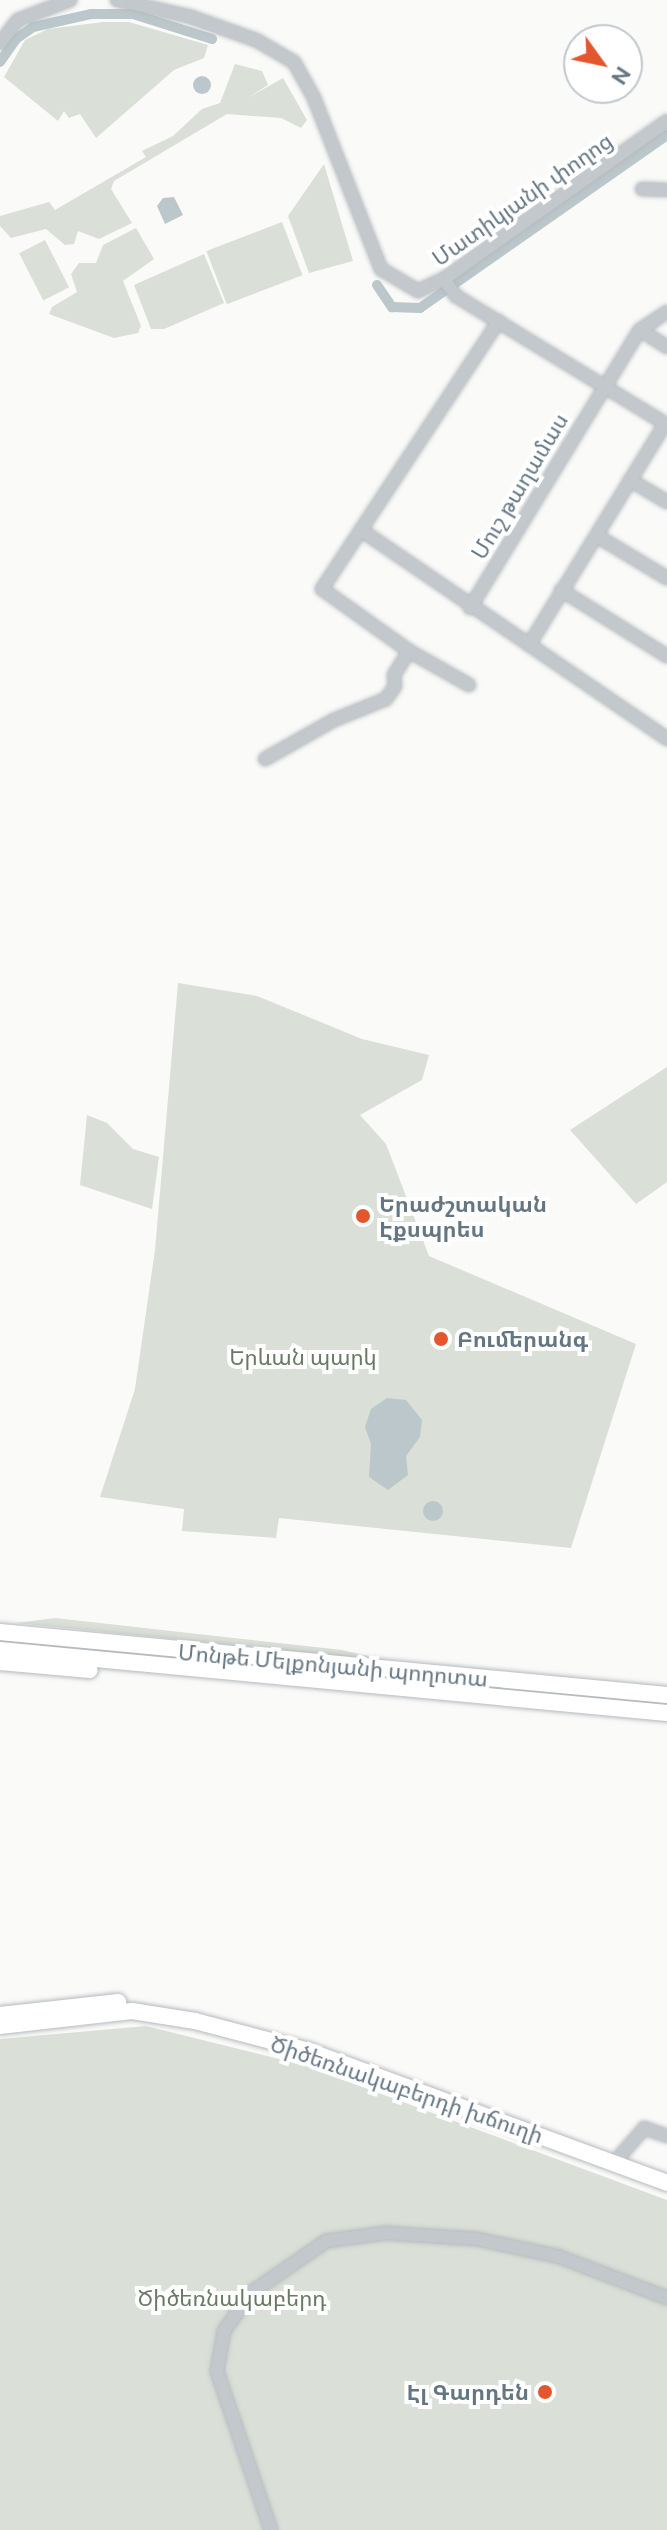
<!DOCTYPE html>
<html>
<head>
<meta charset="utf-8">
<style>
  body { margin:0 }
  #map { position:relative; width:667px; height:2530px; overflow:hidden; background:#fafaf8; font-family:Ubuntu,"Noto Sans Armenian",sans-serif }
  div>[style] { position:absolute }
  .green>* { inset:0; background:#dadfd7; transform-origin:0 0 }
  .water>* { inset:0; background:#bbc7cb }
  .round { border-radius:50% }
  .canal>* { height:10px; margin:-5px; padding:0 5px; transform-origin:5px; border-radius:5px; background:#bbc7cb }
  .roads { filter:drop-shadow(0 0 2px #b5babe) drop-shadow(0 0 2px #b5babe) }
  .minor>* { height:12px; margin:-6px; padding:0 6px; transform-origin:6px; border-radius:6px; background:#c3c8cc }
  .major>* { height:16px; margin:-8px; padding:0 8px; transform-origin:8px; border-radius:8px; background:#fff }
  .dots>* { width:22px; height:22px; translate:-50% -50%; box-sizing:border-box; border:4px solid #fff; border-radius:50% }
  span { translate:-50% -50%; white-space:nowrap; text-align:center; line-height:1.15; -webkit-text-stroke:8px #fff; paint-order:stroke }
  .street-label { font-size:22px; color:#657683 }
  .poi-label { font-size:22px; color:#657683; font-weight:700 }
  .left { translate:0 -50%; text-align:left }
  .right { translate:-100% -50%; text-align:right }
  .park-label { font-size:22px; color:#687a64 }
  .north { position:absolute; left:563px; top:24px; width:80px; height:80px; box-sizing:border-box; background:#fff; border:2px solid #c1c8cd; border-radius:50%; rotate:123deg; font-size:22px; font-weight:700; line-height:32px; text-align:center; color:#657683 }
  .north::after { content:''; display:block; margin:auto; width:28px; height:36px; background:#e4572e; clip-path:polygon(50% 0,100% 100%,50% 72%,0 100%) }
</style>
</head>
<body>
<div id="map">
  <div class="green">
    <div style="clip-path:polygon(103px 22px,129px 22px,208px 45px,204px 58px,174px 70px,96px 138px,80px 114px,69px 118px,64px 111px,58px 121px,4px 77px,25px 40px,48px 29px)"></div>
    <div style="clip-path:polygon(235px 64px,262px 71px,268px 85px,248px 98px,283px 78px,307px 120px,301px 128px,281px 118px,227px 114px,114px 181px,111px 189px,132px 223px,99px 239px,78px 231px,74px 244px,65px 245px,46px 229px,11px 238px,0 226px,0 216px,49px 202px,55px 210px,146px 157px,142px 151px,173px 136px,202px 109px,220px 103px)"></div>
    <div style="clip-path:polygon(324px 164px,353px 261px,309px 273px,288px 216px)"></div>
    <div style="left:282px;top:222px;width:57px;height:81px;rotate:69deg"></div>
    <div style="clip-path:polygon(136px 228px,154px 259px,123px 281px,141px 326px,138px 333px,114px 338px,49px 314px,52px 307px,77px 292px,71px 274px,79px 263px,96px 263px,103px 245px)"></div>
    <div style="left:45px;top:240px;width:53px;height:29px;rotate:63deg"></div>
    <div style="clip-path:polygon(204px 254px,224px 303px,164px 329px,151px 329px,134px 285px)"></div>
    <div style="clip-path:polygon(178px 983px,257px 996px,362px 1039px,429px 1055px,422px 1080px,360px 1115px,386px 1144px,429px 1256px,636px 1344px,571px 1548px,279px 1518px,276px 1538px,182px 1531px,184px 1509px,100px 1497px,135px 1389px,155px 1250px)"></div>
    <div style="clip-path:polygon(667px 1067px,667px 1182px,636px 1204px,570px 1130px)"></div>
    <div style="clip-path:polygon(87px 1115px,107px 1123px,133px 1149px,159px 1157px,152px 1209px,80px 1185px)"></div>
    <div style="clip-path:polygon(55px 1618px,342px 1650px,391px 1661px,16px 1623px)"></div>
    <div style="clip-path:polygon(0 1637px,401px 1676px,401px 1682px,0 1642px)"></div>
    <div style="clip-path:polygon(423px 1680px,606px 1695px,607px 1701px,424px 1684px)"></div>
    <div style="clip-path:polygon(146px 2026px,303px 2065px,667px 2200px,667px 2530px,0 2530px,0 2039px)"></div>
  </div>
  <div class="water">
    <div class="round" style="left:193px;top:76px;width:18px;height:18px"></div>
    <div style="clip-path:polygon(174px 197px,183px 215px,165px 224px,157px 206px,163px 198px)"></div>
    <div style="clip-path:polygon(387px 1398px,406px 1400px,422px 1420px,420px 1437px,406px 1456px,408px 1475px,388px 1490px,369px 1477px,371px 1444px,365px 1427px,371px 1409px)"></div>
    <div class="round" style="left:423px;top:1501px;width:20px;height:20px"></div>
  </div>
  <div class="canal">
    <div style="left:0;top:62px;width:28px;rotate:-55deg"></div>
    <div style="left:16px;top:39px;width:21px;rotate:-35deg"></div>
    <div style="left:33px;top:27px;width:59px;rotate:-12.6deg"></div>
    <div style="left:91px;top:14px;width:42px"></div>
    <div style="left:133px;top:14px;width:83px;rotate:17.6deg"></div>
    <div style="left:377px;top:285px;width:27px;rotate:56deg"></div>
    <div style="left:392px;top:307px;width:28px;rotate:2deg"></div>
    <div style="left:420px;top:308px;width:302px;rotate:-35deg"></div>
  </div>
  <div class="roads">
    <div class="minor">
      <div style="left:117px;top:0;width:76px;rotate:12.9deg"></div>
      <div style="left:191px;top:17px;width:69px;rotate:19.5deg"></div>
      <div style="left:256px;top:40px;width:44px;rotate:30.1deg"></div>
      <div style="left:294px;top:62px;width:41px;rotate:60.9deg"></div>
      <div style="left:314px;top:98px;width:184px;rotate:68.6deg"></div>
      <div style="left:381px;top:269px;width:43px;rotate:30.7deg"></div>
      <div style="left:418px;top:291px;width:29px;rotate:-25deg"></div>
      <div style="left:444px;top:279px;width:273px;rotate:-35.3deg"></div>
      <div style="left:0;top:43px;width:29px;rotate:-52deg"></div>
      <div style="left:18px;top:20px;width:56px;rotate:-21deg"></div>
      <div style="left:642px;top:189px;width:25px;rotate:2deg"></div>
      <div style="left:444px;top:279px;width:21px;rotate:55deg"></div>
      <div style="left:456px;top:296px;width:247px;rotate:31.4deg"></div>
      <div style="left:640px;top:330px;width:32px;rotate:32deg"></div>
      <div style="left:630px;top:480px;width:43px;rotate:30.7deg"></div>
      <div style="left:361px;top:530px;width:371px;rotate:34.3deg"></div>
      <div style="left:597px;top:536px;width:82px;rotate:31deg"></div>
      <div style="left:561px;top:590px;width:125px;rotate:31.9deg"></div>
      <div style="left:470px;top:608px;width:326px;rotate:-58.6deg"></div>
      <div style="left:640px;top:330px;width:32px;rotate:-34deg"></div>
      <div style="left:529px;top:645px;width:259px;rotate:-58.4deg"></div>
      <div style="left:409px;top:651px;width:69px;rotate:29.5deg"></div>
      <div style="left:265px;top:759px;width:79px;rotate:-29.5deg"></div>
      <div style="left:334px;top:720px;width:56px;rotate:-22deg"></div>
      <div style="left:386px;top:699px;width:16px;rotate:-55deg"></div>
      <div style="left:395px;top:686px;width:11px;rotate:-95deg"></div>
      <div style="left:394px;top:675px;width:28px;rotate:-58deg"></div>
      <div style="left:409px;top:651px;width:107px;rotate:-144.5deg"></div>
      <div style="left:322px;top:589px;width:321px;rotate:-56.6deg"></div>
      <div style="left:620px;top:2156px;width:37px;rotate:-49deg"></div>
      <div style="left:644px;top:2128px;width:24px;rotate:19deg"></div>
      <div style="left:271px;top:2530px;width:168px;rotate:-108.8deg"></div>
      <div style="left:217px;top:2371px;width:41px;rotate:-80.1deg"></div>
      <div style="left:224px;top:2331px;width:47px;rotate:-54.6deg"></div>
      <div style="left:251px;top:2293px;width:91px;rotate:-34.7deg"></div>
      <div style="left:326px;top:2241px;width:60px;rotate:-7.7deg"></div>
      <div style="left:385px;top:2233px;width:92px;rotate:3.7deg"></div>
      <div style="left:477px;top:2239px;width:85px;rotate:12.2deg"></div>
      <div style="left:560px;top:2257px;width:115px;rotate:21deg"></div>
    </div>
    <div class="major">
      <div style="left:0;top:1632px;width:670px;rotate:5.4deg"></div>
      <div style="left:0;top:1650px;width:670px;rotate:5.4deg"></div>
      <div style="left:0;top:1662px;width:90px;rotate:5.1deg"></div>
      <div style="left:0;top:2015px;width:119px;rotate:-6.3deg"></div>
      <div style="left:0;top:2026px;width:133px;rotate:-6.5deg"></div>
      <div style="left:132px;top:2011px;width:64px;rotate:9deg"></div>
      <div style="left:195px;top:2021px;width:118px;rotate:14.7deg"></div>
      <div style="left:309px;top:2051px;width:382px;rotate:20.2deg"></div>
    </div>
  </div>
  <div class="dots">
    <div style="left:363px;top:1216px;background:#e4572e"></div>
    <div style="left:441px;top:1339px;background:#e4572e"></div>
    <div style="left:545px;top:2392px;background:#e4572e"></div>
  </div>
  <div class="street-label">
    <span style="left:522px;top:199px;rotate:-35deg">Մատիկյանի փողոց</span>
    <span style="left:519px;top:486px;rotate:-59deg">Մուշ թաղամաս</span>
    <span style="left:333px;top:1665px;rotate:5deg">Մոնթե Մելքոնյանի պողոտա</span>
    <span style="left:407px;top:2089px;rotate:19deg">Ծիծեռնակաբերդի խճուղի</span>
  </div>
  <div class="poi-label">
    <span class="left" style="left:379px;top:1216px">Երաժշտական<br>Էքսպրես</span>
    <span class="left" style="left:457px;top:1339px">Բումերանգ</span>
    <span class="right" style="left:529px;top:2392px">Էլ Գարդեն</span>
  </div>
  <div class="park-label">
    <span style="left:303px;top:1357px">Երևան պարկ</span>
    <span style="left:232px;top:2298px">Ծիծեռնակաբերդ</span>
  </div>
  <div class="north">N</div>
</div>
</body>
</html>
